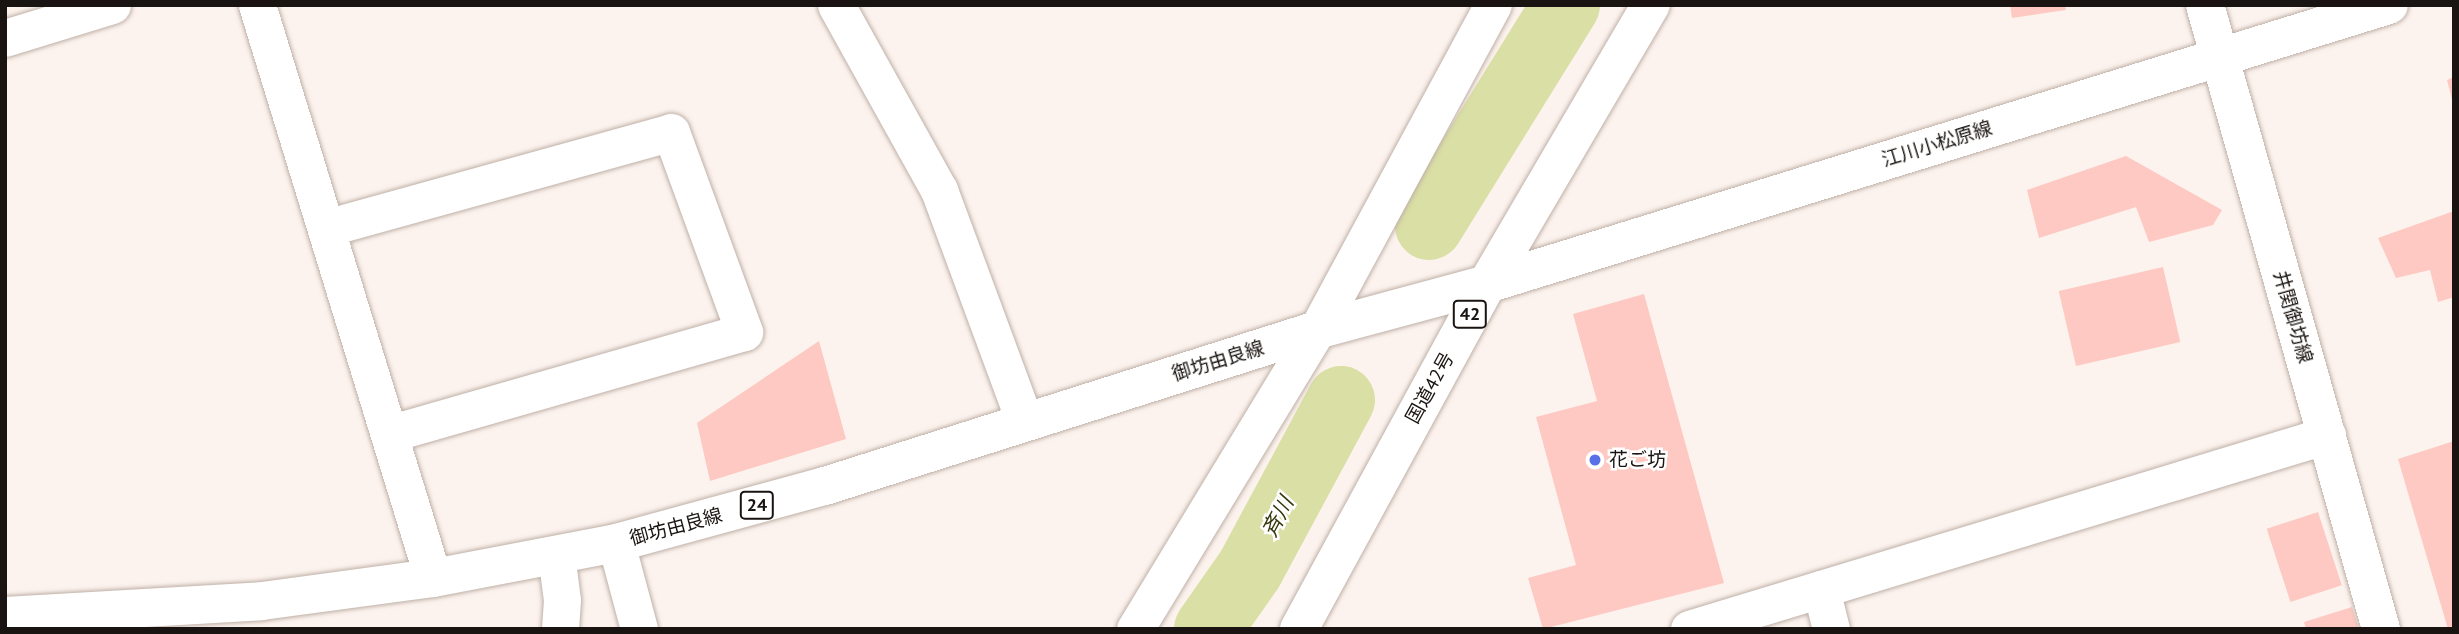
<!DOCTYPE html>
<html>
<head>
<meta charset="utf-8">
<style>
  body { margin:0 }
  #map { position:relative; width:2459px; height:634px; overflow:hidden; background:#fdf3ee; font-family:"PT Sans","Noto Sans JP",sans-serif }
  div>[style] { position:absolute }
  .river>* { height:68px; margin:-34px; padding:0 34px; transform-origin:34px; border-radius:34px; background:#dadfa5 }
  .building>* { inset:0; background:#fdc9c2; transform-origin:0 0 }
  .roads { filter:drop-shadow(0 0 2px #beb0a7) drop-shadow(0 0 2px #beb0a7) }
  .street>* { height:37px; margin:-18.5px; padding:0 18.5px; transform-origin:18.5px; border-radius:18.5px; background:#fff }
  .secondary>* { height:38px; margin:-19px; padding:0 19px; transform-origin:19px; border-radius:19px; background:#fff }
  .primary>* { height:38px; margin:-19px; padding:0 19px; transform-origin:19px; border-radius:19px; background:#fff }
  .highway>* { height:38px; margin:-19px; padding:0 19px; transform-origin:19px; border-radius:19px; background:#fff }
  .dots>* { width:19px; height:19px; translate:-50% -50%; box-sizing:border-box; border:4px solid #fff; border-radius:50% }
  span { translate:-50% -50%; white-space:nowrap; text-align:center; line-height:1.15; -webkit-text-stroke:5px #fff; paint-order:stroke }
  .shield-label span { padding:2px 5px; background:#fff; border:2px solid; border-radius:5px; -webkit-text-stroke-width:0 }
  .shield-label { font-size:18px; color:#191411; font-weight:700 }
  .street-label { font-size:19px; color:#191411 }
  .poi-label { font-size:19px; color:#191411 }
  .left { translate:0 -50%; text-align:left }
  .water-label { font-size:21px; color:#36380b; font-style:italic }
  .frame { position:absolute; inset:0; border:7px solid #191411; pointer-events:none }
</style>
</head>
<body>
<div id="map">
  <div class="river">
    <div style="left:1429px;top:226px;width:260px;rotate:-58.2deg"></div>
    <div style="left:1208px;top:629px;width:73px;rotate:-55deg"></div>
    <div style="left:1250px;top:569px;width:192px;rotate:-61.7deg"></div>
  </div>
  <div class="building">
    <div style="clip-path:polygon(2010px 5px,2065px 5px,2066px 10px,2012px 18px)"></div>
    <div style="clip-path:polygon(2454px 77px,2454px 103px,2453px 103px,2447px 80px)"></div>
    <div style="clip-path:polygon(2126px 156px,2222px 210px,2213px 225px,2149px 242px,2136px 207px,2039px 238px,2027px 190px)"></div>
    <div style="clip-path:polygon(2454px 211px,2454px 297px,2438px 302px,2430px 270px,2396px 278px,2378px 238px)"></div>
    <div style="left:2163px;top:267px;width:77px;height:107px;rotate:77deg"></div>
    <div style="clip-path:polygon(1644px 294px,1724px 583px,1543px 629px,1528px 578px,1576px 565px,1536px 417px,1597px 401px,1573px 314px)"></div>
    <div style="clip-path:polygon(819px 341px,846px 439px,710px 481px,697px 423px)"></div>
    <div style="clip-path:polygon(2454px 441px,2454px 629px,2448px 629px,2398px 459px)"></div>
    <div style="left:2318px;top:512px;width:77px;height:54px;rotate:72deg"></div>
    <div style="clip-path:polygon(2352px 607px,2359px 629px,2306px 629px,2304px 622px)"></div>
  </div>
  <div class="roads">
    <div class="street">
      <div style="left:257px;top:5px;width:599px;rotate:72.93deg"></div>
      <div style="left:836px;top:5px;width:212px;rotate:60.9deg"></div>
      <div style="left:939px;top:190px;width:247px;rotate:69.7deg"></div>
      <div style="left:5px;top:38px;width:112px;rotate:-17.1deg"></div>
      <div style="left:326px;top:228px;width:358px;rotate:-15.5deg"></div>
      <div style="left:671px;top:132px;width:213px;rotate:69.9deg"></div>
      <div style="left:744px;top:332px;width:369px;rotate:164deg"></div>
      <div style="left:616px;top:543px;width:89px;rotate:75deg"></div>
      <div style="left:556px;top:554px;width:46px;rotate:82.6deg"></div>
      <div style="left:562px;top:600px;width:29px;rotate:94deg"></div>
      <div style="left:1821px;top:589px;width:41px;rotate:76deg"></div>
      <div style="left:1135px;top:629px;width:350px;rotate:-58.7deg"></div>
      <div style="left:1317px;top:330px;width:370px;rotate:-61.6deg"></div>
      <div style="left:1689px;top:629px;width:667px;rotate:-16.91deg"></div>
    </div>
    <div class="secondary">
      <div style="left:2205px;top:5px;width:648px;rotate:74.25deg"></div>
      <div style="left:1487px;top:284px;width:944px;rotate:-17.19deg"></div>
    </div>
    <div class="primary">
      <div style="left:5px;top:616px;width:257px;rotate:-3.3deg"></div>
      <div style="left:262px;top:601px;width:173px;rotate:-7.7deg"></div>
      <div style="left:433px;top:578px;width:186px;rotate:-10.8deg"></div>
      <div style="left:616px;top:543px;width:217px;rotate:-15.3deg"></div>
      <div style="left:825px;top:486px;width:516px;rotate:-17.59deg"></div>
      <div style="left:1317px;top:330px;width:176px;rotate:-15.1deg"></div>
    </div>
    <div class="highway">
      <div style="left:1299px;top:629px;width:393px;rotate:-61.4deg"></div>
      <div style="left:1487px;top:284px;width:324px;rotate:-59.6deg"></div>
    </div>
  </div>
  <div class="dots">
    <div style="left:1595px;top:460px;background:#5a70e6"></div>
  </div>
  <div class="shield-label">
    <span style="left:1470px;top:314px">42</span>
    <span style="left:757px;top:505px">24</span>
  </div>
  <div class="street-label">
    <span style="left:1937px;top:144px;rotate:-17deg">江川小松原線</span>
    <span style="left:2293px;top:317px;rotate:74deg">井関御坊線</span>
    <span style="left:1218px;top:361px;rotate:-17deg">御坊由良線</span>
    <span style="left:1430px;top:388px;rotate:-61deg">国道42号</span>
    <span style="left:676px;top:527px;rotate:-15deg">御坊由良線</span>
  </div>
  <div class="poi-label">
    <span class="left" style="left:1609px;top:460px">花ご坊</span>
  </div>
  <div class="water-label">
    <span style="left:1278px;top:517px;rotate:-62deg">斉川</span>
  </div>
  <div class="frame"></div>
</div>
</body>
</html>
